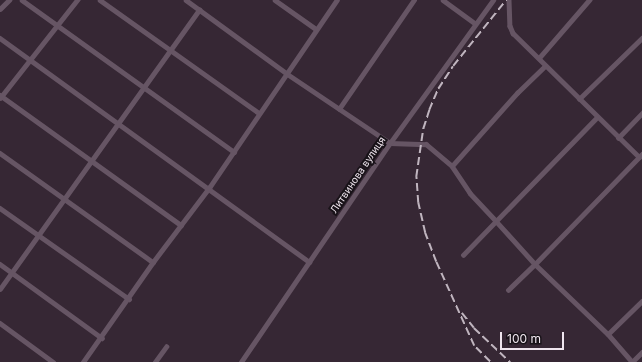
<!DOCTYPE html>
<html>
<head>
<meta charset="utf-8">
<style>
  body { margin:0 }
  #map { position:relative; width:642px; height:362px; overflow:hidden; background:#362734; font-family:Inter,sans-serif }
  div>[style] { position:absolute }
  .minor>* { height:4.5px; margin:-2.25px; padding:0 2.25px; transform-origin:2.25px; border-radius:2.25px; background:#665564 }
  .rail>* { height:1.5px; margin-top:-0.75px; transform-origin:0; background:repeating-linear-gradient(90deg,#c0b5bf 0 8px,transparent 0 12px) }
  span { translate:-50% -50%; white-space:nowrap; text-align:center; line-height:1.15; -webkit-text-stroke:4px #191319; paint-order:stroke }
  .street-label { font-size:10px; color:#efe5ee }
  .scale { position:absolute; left:500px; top:332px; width:64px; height:18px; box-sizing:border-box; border:2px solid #efe5ee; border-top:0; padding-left:5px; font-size:12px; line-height:14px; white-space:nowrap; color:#efe5ee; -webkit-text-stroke:3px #191319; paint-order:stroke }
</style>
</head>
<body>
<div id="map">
  <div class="minor">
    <div style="left:22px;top:0;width:261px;rotate:35.6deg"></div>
    <div style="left:100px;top:0;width:195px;rotate:35.4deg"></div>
    <div style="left:186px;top:0;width:124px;rotate:36.1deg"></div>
    <div style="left:286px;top:73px;width:125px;rotate:33.9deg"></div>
    <div style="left:390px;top:143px;width:36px;rotate:2deg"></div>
    <div style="left:426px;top:144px;width:34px;rotate:40deg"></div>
    <div style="left:452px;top:166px;width:32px;rotate:56deg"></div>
    <div style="left:470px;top:193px;width:38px;rotate:47deg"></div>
    <div style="left:496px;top:221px;width:58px;rotate:47.8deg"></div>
    <div style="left:535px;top:264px;width:101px;rotate:43.8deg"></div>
    <div style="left:608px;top:334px;width:37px;rotate:49deg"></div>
    <div style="left:632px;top:362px;width:14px;rotate:-45deg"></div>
    <div style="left:275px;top:0;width:50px;rotate:35.3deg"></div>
    <div style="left:443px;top:0;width:39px;rotate:36deg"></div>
    <div style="left:509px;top:0;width:26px;rotate:88deg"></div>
    <div style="left:510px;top:26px;width:8px;rotate:67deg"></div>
    <div style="left:513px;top:33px;width:177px;rotate:44.5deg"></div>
    <div style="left:0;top:9px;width:13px;rotate:-45deg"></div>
    <div style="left:0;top:38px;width:382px;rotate:35.9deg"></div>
    <div style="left:539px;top:58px;width:77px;rotate:-49.2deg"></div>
    <div style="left:0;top:95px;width:223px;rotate:35.7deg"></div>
    <div style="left:0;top:98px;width:125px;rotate:-51.8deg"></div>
    <div style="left:579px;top:99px;width:88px;rotate:-44.1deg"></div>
    <div style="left:339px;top:109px;width:132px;rotate:-55.5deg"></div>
    <div style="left:618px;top:138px;width:35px;rotate:-46deg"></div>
    <div style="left:0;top:153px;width:188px;rotate:35.5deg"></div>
    <div style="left:452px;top:166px;width:98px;rotate:-48.3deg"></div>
    <div style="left:517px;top:93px;width:39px;rotate:-44deg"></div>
    <div style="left:0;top:208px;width:158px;rotate:35.2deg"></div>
    <div style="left:463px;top:255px;width:192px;rotate:-45.8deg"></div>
    <div style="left:0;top:264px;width:126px;rotate:36deg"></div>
    <div style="left:0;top:289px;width:343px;rotate:-54.5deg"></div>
    <div style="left:508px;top:290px;width:37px;rotate:-44deg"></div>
    <div style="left:535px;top:264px;width:153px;rotate:-45.8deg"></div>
    <div style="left:0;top:323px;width:66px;rotate:36.3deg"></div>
    <div style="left:608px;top:334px;width:47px;rotate:-44.1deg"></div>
    <div style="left:83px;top:362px;width:122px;rotate:-55deg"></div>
    <div style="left:153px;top:262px;width:93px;rotate:-52.9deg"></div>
    <div style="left:209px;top:188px;width:227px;rotate:-55.8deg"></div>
    <div style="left:155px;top:362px;width:19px;rotate:-54deg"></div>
    <div style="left:241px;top:362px;width:265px;rotate:-55.8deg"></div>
    <div style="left:390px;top:143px;width:176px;rotate:-54.2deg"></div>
  </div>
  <div class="rail">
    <div style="left:462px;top:313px;width:19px;rotate:51deg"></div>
    <div style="left:474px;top:328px;width:50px;rotate:43.4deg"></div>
    <div style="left:490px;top:362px;width:23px;rotate:-135deg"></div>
    <div style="left:474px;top:346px;width:92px;rotate:-114.3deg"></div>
    <div style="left:436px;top:262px;width:31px;rotate:-111deg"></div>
    <div style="left:425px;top:233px;width:31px;rotate:-103deg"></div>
    <div style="left:418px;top:203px;width:26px;rotate:-94deg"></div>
    <div style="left:416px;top:177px;width:49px;rotate:-81.7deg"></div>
    <div style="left:423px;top:129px;width:20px;rotate:-72deg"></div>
    <div style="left:429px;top:110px;width:23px;rotate:-67deg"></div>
    <div style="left:438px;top:89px;width:27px;rotate:-57deg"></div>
    <div style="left:453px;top:66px;width:85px;rotate:-51.2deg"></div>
  </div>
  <div class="street-label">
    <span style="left:358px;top:175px;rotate:-56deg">Литвинова вулиця</span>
  </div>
  <div class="scale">100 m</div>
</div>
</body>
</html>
